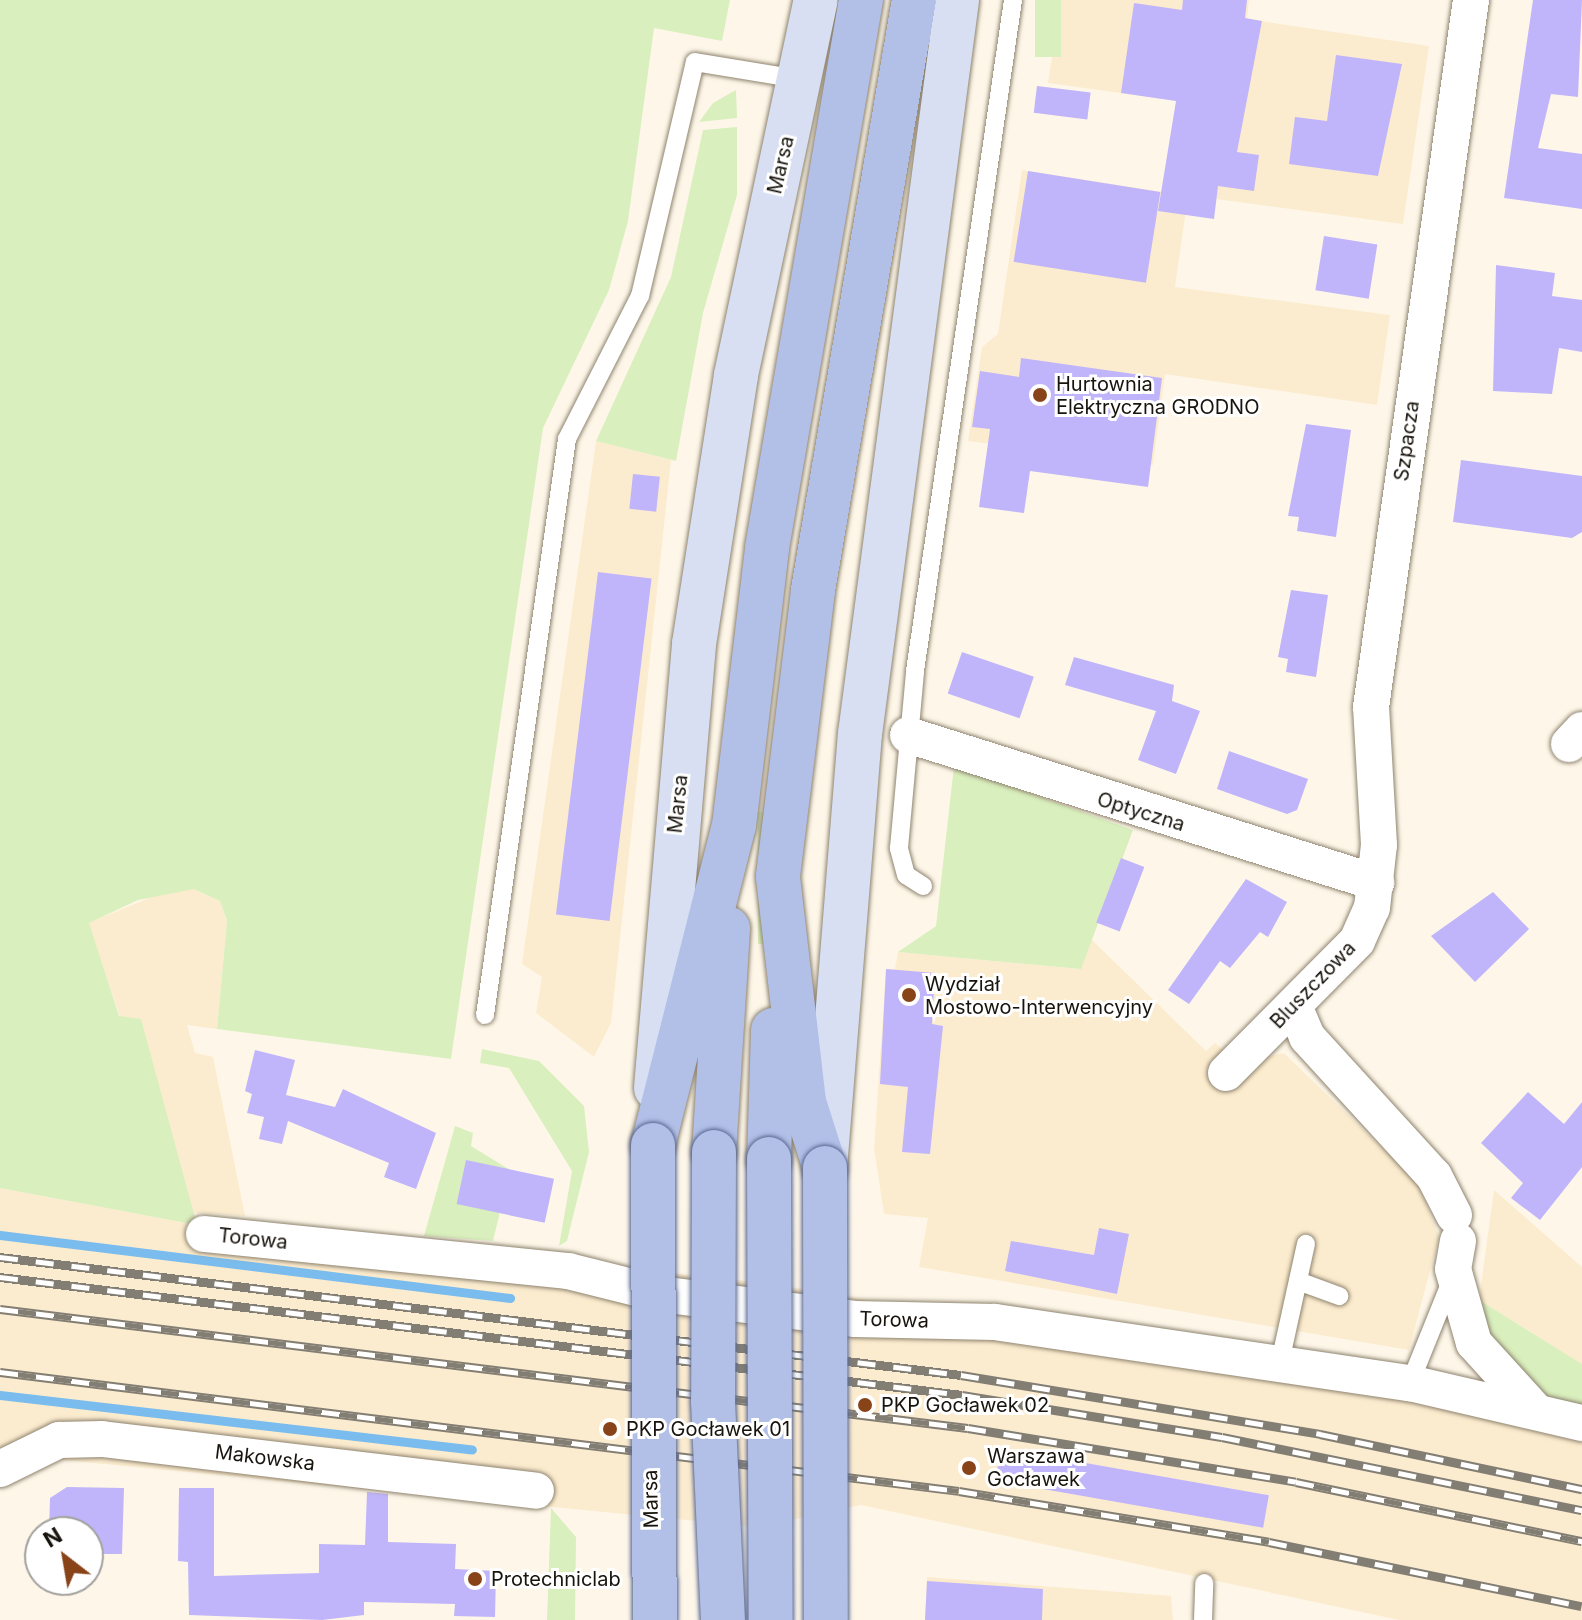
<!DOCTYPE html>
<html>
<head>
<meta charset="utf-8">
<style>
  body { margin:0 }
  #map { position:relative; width:1582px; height:1620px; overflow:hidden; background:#fef7e9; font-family:Inter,sans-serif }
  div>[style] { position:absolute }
  .built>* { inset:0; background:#fceccf }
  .green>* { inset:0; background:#d9efbd; transform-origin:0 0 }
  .stream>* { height:9px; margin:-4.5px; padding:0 4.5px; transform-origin:4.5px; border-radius:4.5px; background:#7abced }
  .building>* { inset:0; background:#c0b5fa; transform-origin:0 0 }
  .roads { filter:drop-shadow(0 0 2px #8e836f) drop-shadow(0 0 2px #8e836f) }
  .lane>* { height:18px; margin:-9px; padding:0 9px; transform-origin:9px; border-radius:9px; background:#fff }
  .street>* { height:36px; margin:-18px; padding:0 18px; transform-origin:18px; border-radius:18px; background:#fff }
  .secondary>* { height:44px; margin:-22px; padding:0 22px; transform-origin:22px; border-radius:22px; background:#d8dff3 }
  .primary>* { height:44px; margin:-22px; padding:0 22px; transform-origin:22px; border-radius:22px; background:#b2bfe7 }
  .rail>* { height:9px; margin-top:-4.5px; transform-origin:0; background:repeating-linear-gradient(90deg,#fff 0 18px,#837e74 0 36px); box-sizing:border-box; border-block:2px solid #837e74 }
  .bridges { filter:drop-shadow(0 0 2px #5a6890) drop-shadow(0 0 2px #5a6890) }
  .primary-bridge>* { height:44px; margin:-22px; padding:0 22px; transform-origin:22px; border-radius:22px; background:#b2bfe7 }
  .dots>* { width:22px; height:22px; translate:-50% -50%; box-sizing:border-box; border:4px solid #fff; border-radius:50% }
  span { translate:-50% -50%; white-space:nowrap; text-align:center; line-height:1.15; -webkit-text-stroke:6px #fff; paint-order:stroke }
  .street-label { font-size:20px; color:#18140d }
  .poi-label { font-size:20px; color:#18140d }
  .left { translate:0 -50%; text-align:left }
  .north { position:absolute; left:24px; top:1516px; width:80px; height:80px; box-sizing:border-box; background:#fff; border:2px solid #a3a19e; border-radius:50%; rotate:329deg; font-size:22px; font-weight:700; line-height:32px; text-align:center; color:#18140d }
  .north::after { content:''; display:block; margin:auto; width:28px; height:36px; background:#884319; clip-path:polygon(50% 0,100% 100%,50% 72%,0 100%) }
</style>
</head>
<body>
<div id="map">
  <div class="built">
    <div style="clip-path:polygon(1061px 0,1249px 0,1247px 19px,1429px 46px,1403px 224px,1208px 198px,1215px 106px,1048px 83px)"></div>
    <div style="clip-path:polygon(1022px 170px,1188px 196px,1175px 287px,1390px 315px,1377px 405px,1165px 374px,1153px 465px,968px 441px,982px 347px,998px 334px)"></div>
    <div style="clip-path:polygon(596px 441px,671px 460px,611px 1023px,594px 1057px,536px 1013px,542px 977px,522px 964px)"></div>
    <div style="clip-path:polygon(171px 889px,194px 889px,220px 901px,227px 922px,217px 1029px,187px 1025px,195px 1053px,213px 1057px,245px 1216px,186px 1212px,88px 923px)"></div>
    <div style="clip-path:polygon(1091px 939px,1206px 1051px,1215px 1043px,1232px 1058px,1226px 1073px,1239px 1086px,1265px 1057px,1284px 1053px,1418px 1183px,1439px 1237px,1409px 1350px,919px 1267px,928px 1218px,884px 1214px,874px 1148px,886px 969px,895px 969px,898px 952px,1080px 969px)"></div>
    <div style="clip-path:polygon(0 1188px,197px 1225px,767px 1283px,1469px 1404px,1582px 1435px,1582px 1620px,1399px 1620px,861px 1505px,759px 1527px,0 1454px)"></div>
    <div style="clip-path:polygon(1494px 1190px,1582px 1267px,1582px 1364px,1479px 1300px)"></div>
    <div style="clip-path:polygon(927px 1577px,1171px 1596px,1173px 1620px,925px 1620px)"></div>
  </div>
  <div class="green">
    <div style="clip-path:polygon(0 0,730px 0,722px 41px,654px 28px,628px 221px,609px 290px,543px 428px,451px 1059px,217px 1029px,227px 921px,220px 901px,194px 889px,138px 900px,89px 923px,119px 1016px,141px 1019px,197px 1225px,0 1188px)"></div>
    <div style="left:1035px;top:0;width:26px;height:57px"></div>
    <div style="clip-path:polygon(736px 90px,737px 118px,699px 122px,713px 103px)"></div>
    <div style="clip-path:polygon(737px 127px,737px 195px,703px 313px,676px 461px,596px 441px,671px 277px,703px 130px)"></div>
    <div style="clip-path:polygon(954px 766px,1133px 830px,1081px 969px,898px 952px,936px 926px)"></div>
    <div style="left:758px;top:812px;width:8px;height:132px"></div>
    <div style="clip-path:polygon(482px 1049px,539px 1061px,584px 1106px,589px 1152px,567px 1241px,559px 1246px,572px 1171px,509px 1068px,480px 1063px)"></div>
    <div style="clip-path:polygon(455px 1126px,473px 1133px,471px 1146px,510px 1170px,493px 1241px,424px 1236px)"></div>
    <div style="clip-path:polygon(1479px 1300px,1582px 1364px,1582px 1409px,1533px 1393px,1492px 1353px)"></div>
    <div style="clip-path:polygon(551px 1508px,576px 1537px,575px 1620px,547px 1620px)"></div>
  </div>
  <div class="stream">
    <div style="left:0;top:1235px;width:514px;rotate:7.04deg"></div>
    <div style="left:0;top:1395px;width:475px;rotate:6.6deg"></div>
  </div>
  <div class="building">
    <div style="clip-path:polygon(1183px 0,1247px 0,1245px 18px,1262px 21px,1237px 152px,1259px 155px,1254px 191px,1218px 186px,1214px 219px,1158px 211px,1176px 101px,1121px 93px,1134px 3px,1182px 10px)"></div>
    <div style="clip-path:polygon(1533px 0,1582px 0,1578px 97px,1551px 94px,1538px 148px,1582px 154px,1582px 209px,1504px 198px)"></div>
    <div style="clip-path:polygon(1336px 55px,1402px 64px,1378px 176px,1289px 164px,1295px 117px,1327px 121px)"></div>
    <div style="left:1037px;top:86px;width:54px;height:27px;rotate:7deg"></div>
    <div style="left:1028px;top:171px;width:134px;height:92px;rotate:9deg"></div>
    <div style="left:1324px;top:236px;width:54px;height:55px;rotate:9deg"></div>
    <div style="clip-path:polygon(1496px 265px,1555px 273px,1552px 296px,1582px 300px,1582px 352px,1559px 348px,1552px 394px,1493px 391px)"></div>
    <div style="clip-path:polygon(1021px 358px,1162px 378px,1148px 487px,1030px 471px,1024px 513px,979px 507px,990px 429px,972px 427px,980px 371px,1019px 377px)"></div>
    <div style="clip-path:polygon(1306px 424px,1351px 430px,1336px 537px,1297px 531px,1299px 517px,1288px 516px)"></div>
    <div style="clip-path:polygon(1461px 460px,1582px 476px,1582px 532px,1572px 538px,1453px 522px)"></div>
    <div style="left:633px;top:474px;width:27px;height:35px;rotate:6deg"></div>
    <div style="left:598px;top:572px;width:54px;height:345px;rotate:7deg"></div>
    <div style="clip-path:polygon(1291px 590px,1328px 595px,1316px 677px,1286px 672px,1288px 659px,1278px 657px)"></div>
    <div style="left:962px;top:652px;width:76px;height:44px;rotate:19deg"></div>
    <div style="clip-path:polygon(1074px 657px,1174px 685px,1172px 701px,1200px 711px,1176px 774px,1138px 760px,1156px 711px,1065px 685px)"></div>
    <div style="clip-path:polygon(1229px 751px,1308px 779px,1297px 810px,1287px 814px,1217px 789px)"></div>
    <div style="left:1121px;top:858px;width:25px;height:69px;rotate:21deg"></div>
    <div style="clip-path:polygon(1246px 879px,1287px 902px,1268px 937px,1260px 932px,1230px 968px,1220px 961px,1189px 1004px,1168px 990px)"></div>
    <div style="clip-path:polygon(1493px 892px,1529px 929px,1475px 982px,1431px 936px)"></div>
    <div style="clip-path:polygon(886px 969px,935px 973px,932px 1024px,943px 1026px,930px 1154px,902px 1152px,908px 1087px,880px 1084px)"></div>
    <div style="clip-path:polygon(255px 1050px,295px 1060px,286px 1095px,335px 1107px,343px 1089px,436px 1133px,416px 1189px,384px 1177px,389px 1163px,288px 1121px,282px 1144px,259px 1139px,264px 1117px,247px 1113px,252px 1094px,245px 1091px)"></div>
    <div style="clip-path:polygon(1528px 1092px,1564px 1124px,1582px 1102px,1582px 1167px,1540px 1220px,1511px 1198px,1523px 1183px,1481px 1143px)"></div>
    <div style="left:466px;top:1160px;width:90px;height:45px;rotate:12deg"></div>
    <div style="clip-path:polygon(1099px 1228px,1129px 1234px,1117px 1294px,1005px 1271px,1011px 1241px,1094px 1255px)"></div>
    <div style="left:1001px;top:1448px;width:272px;height:33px;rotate:10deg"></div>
    <div style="clip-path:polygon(67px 1487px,124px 1488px,122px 1554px,88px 1554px,88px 1532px,49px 1532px,50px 1498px)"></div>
    <div style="clip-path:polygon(179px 1488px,214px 1488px,214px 1576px,319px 1573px,319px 1544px,365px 1545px,367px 1492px,388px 1494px,388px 1542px,456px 1544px,455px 1569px,496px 1571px,495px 1617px,454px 1616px,455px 1604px,364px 1602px,364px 1615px,322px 1620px,189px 1615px,188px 1562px,178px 1561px)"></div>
    <div style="clip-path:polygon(927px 1581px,1043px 1589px,1042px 1620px,925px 1620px)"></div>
  </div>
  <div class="roads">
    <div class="lane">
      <div style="left:923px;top:886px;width:20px;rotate:-147deg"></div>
      <div style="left:906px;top:875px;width:28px;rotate:-105deg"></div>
      <div style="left:899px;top:848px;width:178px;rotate:-84.8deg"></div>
      <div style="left:915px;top:671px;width:678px;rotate:-81.69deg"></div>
      <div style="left:485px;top:1015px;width:582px;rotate:-81.9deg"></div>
      <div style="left:567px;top:439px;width:161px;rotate:-63deg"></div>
      <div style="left:640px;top:296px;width:240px;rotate:-76.8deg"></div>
      <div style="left:695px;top:62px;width:104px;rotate:9.4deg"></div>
      <div style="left:1298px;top:1281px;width:44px;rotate:20.1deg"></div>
      <div style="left:1280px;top:1362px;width:121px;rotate:-77.6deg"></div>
      <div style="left:1410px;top:1383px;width:107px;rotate:-68deg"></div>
      <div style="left:1203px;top:1620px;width:37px;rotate:-88deg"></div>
    </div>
    <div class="street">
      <div style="left:908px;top:735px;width:491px;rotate:17.5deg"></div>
      <div style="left:1569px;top:744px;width:19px;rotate:-47deg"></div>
      <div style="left:1294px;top:1006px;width:34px;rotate:67deg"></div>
      <div style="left:1307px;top:1037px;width:188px;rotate:47.6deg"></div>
      <div style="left:1434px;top:1176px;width:44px;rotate:62.9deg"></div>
      <div style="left:1226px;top:1073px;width:186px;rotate:-45.2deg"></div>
      <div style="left:1357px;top:941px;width:36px;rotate:-66deg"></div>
      <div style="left:1372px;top:908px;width:63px;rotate:-83.7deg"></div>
      <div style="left:1379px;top:845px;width:138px;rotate:-93.3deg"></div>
      <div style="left:1371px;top:707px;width:714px;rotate:-81.95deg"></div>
      <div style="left:204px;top:1234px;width:366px;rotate:5.8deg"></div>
      <div style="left:568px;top:1271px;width:95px;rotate:14deg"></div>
      <div style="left:660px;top:1294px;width:196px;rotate:7.3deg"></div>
      <div style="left:854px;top:1319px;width:141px;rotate:1.2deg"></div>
      <div style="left:995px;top:1322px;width:419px;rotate:8.4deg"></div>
      <div style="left:1410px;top:1383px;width:177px;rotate:13.1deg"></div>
      <div style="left:1458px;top:1241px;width:28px;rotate:100deg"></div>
      <div style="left:1453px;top:1269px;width:77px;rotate:74.2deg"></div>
      <div style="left:1474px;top:1343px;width:88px;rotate:47.8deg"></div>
      <div style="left:0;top:1469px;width:66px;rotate:-26.2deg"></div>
      <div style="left:59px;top:1440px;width:43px;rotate:-1.3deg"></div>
      <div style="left:102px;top:1439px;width:437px;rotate:6.8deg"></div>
    </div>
    <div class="secondary">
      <div style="left:656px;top:1088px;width:446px;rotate:-85.1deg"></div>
      <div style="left:694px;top:644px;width:272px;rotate:-81.1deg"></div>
      <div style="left:736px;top:375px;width:383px;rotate:-78deg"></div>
      <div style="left:825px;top:1168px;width:435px;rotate:-85.4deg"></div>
      <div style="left:860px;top:734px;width:740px;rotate:-82.47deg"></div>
    </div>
    <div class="primary">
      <div style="left:653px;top:1145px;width:329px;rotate:-75.8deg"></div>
      <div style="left:734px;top:826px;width:280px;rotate:-83.2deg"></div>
      <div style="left:767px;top:548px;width:556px;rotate:-80.27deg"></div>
      <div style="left:714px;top:1152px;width:224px;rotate:-86.4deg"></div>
      <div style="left:769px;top:1159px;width:129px;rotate:-88.2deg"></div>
      <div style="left:825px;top:1168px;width:69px;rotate:-107.7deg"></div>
      <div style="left:804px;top:1102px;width:227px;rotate:-96.6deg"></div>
      <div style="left:778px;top:876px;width:288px;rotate:-83deg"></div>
      <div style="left:813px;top:590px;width:599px;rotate:-80.29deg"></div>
    </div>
  </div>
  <div class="rail">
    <div style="left:0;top:1257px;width:968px;rotate:7deg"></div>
    <div style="left:961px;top:1375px;width:364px;rotate:9.3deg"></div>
    <div style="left:1320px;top:1434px;width:268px;rotate:11.9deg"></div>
    <div style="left:0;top:1277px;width:969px;rotate:6.99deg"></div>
    <div style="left:962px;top:1395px;width:263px;rotate:9.2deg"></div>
    <div style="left:1222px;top:1437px;width:367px;rotate:11.5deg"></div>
    <div style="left:0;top:1309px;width:975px;rotate:7.01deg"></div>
    <div style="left:968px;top:1428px;width:332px;rotate:9.3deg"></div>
    <div style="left:1296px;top:1482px;width:292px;rotate:11.7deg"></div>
    <div style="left:0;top:1372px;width:966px;rotate:7.07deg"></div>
    <div style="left:959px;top:1491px;width:314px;rotate:9.3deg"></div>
    <div style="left:1269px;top:1542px;width:319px;rotate:11.6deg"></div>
  </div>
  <div class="bridges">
    <div class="primary-bridge">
      <div style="left:653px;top:1145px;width:475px;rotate:89.8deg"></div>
      <div style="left:714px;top:1152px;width:249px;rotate:90.2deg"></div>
      <div style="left:713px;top:1401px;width:219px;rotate:87.4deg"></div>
      <div style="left:769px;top:1159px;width:461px;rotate:89.8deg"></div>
      <div style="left:825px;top:1168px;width:452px;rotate:89.9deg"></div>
    </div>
  </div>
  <div class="dots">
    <div style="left:1040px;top:395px;background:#884319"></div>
    <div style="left:909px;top:995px;background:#884319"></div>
    <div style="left:865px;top:1405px;background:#884319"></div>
    <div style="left:610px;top:1429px;background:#884319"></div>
    <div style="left:969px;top:1468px;background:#884319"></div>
    <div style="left:475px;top:1579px;background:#884319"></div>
  </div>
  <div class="street-label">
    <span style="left:781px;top:165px;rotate:-77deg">Marsa</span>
    <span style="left:1407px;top:441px;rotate:-82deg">Szpacza</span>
    <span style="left:678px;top:804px;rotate:-84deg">Marsa</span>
    <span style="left:1141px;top:812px;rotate:17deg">Optyczna</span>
    <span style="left:1313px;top:985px;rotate:-46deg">Bluszczowa</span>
    <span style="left:253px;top:1239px;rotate:6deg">Torowa</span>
    <span style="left:894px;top:1320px;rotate:2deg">Torowa</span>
    <span style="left:265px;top:1458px;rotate:7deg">Makowska</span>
    <span style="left:651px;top:1499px;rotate:-91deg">Marsa</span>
  </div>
  <div class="poi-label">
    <span class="left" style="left:1056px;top:396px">Hurtownia<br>Elektryczna GRODNO</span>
    <span class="left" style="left:925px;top:996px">Wydział<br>Mostowo-Interwencyjny</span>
    <span class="left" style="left:881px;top:1405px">PKP Gocławek 02</span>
    <span class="left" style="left:626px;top:1429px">PKP Gocławek 01</span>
    <span class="left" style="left:987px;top:1468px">Warszawa<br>Gocławek</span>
    <span class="left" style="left:491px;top:1579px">Protechniclab</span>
  </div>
  <div class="north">N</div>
</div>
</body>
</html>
